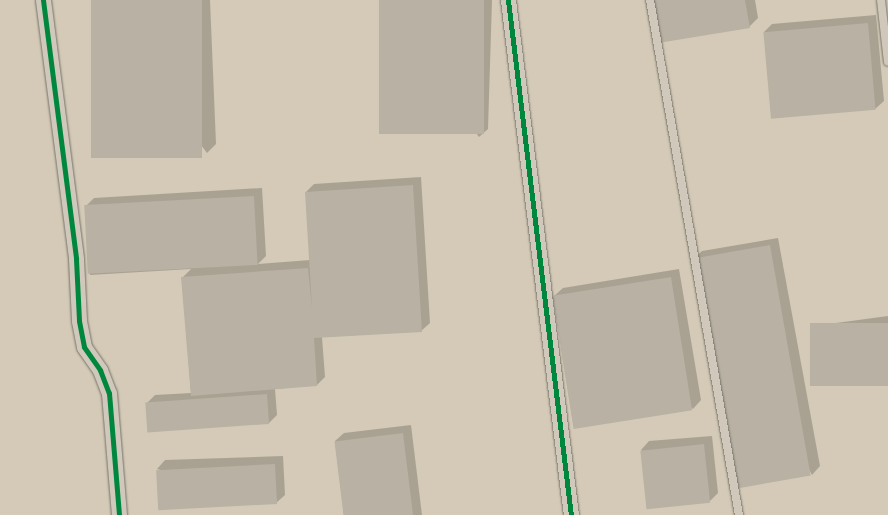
<!DOCTYPE html>
<html>
<head>
<meta charset="utf-8">
<style>
  body { margin:0 }
  #map { position:relative; width:888px; height:515px; overflow:hidden; background:#d4cab7; font-family:Delius,sans-serif }
  div>[style] { position:absolute }
  .shadow>* { inset:0; background:#0003 }
  .building>* { inset:0; background:#b8b1a4; transform-origin:0 0 }
  .roads { filter:drop-shadow(0 0 1px #77736a) drop-shadow(0 0 1px #77736a) }
  .service>* { height:8px; margin:-4px; padding:0 4px; transform-origin:4px; border-radius:4px; background:#d0c8bb }
  .minor>* { height:15px; margin:-7.5px; padding:0 7.5px; transform-origin:7.5px; border-radius:7.5px; background:#d0c8bb }
  .cycleway>* { height:5px; margin:-2.5px; padding:0 2.5px; transform-origin:2.5px; border-radius:2.5px; background:#00873e }
  span { translate:-50% -50%; white-space:nowrap; text-align:center; line-height:1.15; -webkit-text-stroke:3px #e0ceab; paint-order:stroke }
</style>
</head>
<body>
<div id="map">
  <div class="shadow">
    <div style="clip-path:polygon(92px 0,210px 0,216px 144px,207px 153px)"></div>
    <div style="clip-path:polygon(380px 0,492px 0,488px 129px,479px 137px)"></div>
    <div style="clip-path:polygon(651px 0,755px 0,758px 18px,749px 27px)"></div>
    <div style="clip-path:polygon(876px 15px,884px 101px,875px 109px,764px 32px,772px 24px)"></div>
    <div style="clip-path:polygon(421px 177px,430px 323px,421px 331px,322px 337px,325px 377px,317px 385px,275px 389px,277px 415px,269px 423px,146px 404px,155px 395px,191px 393px,182px 278px,191px 269px,90px 275px,85px 207px,94px 198px,262px 188px,266px 256px,258px 264px,310px 260px,306px 192px,314px 184px)"></div>
    <div style="clip-path:polygon(778px 238px,820px 466px,812px 475px,693px 260px,702px 251px)"></div>
    <div style="clip-path:polygon(679px 269px,701px 400px,693px 409px,554px 296px,563px 288px)"></div>
    <div style="clip-path:polygon(888px 316px,888px 385px,812px 334px,821px 325px)"></div>
    <div style="clip-path:polygon(411px 425px,422px 515px,344px 515px,335px 441px,344px 433px)"></div>
    <div style="clip-path:polygon(712px 436px,718px 493px,709px 502px,641px 450px,649px 441px)"></div>
    <div style="clip-path:polygon(283px 456px,285px 495px,276px 503px,157px 469px,165px 460px)"></div>
  </div>
  <div class="building">
    <div style="left:91px;top:0;width:111px;height:158px"></div>
    <div style="left:379px;top:0;width:105px;height:134px"></div>
    <div style="clip-path:polygon(650px 0,745px 0,750px 28px,658px 43px)"></div>
    <div style="left:868px;top:23px;width:87px;height:105px;rotate:85deg"></div>
    <div style="clip-path:polygon(413px 185px,422px 332px,314px 338px,317px 386px,191px 396px,181px 277px,308px 268px,312px 308px,305px 192px)"></div>
    <div style="left:254px;top:196px;width:69px;height:170px;rotate:87deg"></div>
    <div style="left:770px;top:245px;width:234px;height:79px;rotate:80deg"></div>
    <div style="left:671px;top:277px;width:135px;height:120px;rotate:81deg"></div>
    <div style="left:888px;top:323px;width:63px;height:78px;rotate:90deg"></div>
    <div style="left:267px;top:394px;width:30px;height:122px;rotate:86deg"></div>
    <div style="left:403px;top:433px;width:83px;height:69px;rotate:83deg"></div>
    <div style="left:704px;top:444px;width:59px;height:64px;rotate:84deg"></div>
    <div style="left:275px;top:464px;width:40px;height:119px;rotate:87deg"></div>
  </div>
  <div class="roads">
    <div class="service">
      <div style="left:650px;top:0;width:523px;rotate:80.2deg"></div>
      <div style="left:881px;top:0;width:62px;rotate:83.6deg"></div>
    </div>
    <div class="minor">
      <div style="left:43px;top:0;width:261px;rotate:82.7deg"></div>
      <div style="left:76px;top:259px;width:62px;rotate:87.2deg"></div>
      <div style="left:79px;top:321px;width:26px;rotate:79deg"></div>
      <div style="left:84px;top:347px;width:28px;rotate:55deg"></div>
      <div style="left:100px;top:370px;width:25px;rotate:69deg"></div>
      <div style="left:109px;top:393px;width:122px;rotate:85.3deg"></div>
      <div style="left:508px;top:0;width:519px;rotate:83.03deg"></div>
    </div>
  </div>
  <div class="cycleway">
    <div style="left:43px;top:0;width:261px;rotate:82.7deg"></div>
    <div style="left:76px;top:259px;width:62px;rotate:87.2deg"></div>
    <div style="left:79px;top:321px;width:26px;rotate:79deg"></div>
    <div style="left:84px;top:347px;width:28px;rotate:55deg"></div>
    <div style="left:100px;top:370px;width:25px;rotate:69deg"></div>
    <div style="left:109px;top:393px;width:122px;rotate:85.3deg"></div>
    <div style="left:508px;top:0;width:519px;rotate:83.03deg"></div>
  </div>
</div>
</body>
</html>
